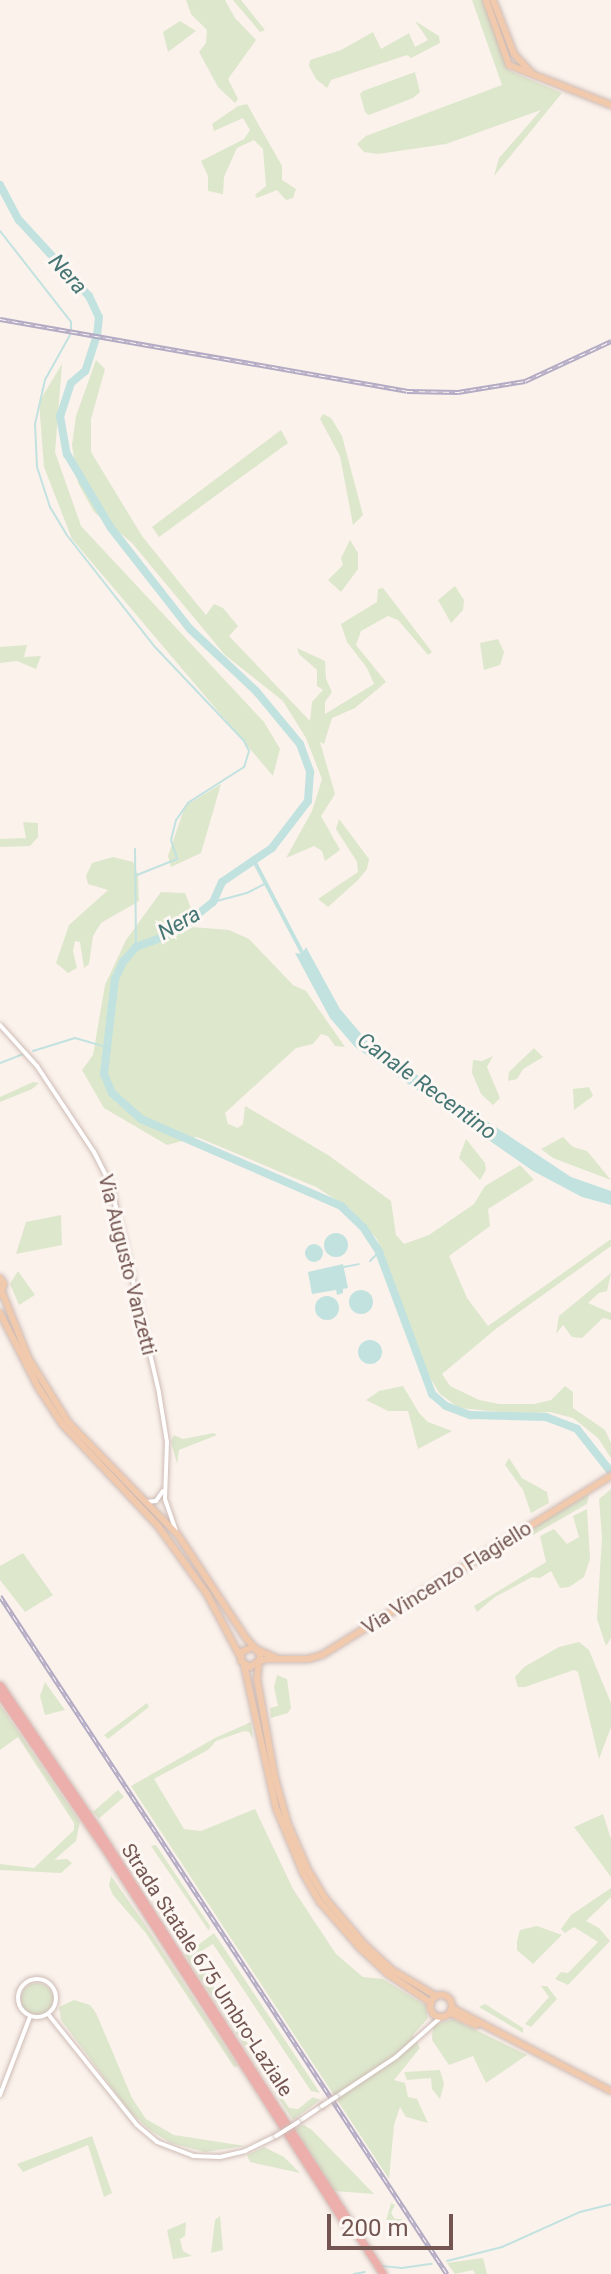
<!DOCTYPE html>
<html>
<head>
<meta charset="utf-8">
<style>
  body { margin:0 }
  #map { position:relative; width:611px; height:2274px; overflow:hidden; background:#fbf2ec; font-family:Roboto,sans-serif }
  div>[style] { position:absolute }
  .green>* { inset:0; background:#dde7cc; transform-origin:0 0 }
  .round { border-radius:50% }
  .water>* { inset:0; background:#c2e2e0 }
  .stream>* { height:2px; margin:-1px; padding:0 1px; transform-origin:1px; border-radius:1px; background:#c2e2e0 }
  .canal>* { height:4px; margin:-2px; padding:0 2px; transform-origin:2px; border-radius:2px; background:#c2e2e0 }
  .river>* { height:8px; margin:-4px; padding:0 4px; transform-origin:4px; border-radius:4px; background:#c2e2e0 }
  .roads { filter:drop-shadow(0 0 2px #cebbb5) drop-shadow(0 0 2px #cebbb5) }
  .minor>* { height:4px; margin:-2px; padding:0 2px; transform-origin:2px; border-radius:2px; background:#fff }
  .minor>.ring { margin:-2px; padding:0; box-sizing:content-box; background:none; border:4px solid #fff; border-radius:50% }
  .major>* { height:6px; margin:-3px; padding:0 3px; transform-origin:3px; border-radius:3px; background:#f1c9ad }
  .major>.ring { margin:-3px; padding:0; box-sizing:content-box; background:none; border:6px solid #f1c9ad; border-radius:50% }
  .highway>* { height:7px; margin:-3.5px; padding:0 3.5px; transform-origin:3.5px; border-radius:3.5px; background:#edafab }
  .rail>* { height:5px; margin-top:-2.5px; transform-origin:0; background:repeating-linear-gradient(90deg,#fdf7f3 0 6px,#b3abc4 0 12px); box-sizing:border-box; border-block:2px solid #b3abc4 }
  .bridges { filter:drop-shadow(0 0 2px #cebbb5) drop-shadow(0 0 2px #cebbb5) }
  .minor-bridge>* { height:4px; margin:-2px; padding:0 2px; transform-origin:2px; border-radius:2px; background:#fff }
  span { translate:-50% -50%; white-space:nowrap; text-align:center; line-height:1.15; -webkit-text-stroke:6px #fdf7f3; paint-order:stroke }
  .street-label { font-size:20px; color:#735651 }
  .water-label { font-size:22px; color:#467674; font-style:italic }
  .scale { position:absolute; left:327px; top:2214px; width:126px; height:36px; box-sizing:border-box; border:4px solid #735651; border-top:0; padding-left:10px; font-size:24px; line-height:28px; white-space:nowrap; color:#735651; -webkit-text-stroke:6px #fdf7f3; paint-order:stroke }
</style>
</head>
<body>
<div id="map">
  <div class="green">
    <div style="clip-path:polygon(186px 0,225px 0,235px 18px,256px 40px,228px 79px,238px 99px,235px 103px,218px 87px,199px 52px,206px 43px,207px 30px,191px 14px)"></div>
    <div style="clip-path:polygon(233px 0,241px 0,265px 30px,260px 32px)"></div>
    <div style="clip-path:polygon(472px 0,484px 0,508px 70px,562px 93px,494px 176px,499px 158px,541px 110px,446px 144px,378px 154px,364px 152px,357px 144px,366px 136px,502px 85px)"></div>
    <div style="clip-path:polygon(180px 21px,196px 31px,168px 52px,163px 32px)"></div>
    <div style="clip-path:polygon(415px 21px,439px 36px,440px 43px,411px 58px,407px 55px,331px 80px,327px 88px,316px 79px,309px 66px,310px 60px,341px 50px,373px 32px,381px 49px,409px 33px,415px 47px,428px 40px)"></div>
    <div style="clip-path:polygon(415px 72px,420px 92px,413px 98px,369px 115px,365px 112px,360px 94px,363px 91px)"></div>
    <div style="clip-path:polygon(247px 104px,282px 166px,282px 180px,296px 189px,293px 198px,286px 200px,277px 190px,257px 198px,255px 195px,266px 186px,263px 149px,254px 140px,237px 148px,224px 177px,223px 194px,208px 191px,208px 176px,201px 161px,244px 139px,250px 130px,243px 118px,214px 131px,212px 124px,238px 106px)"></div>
    <div style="clip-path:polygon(96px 360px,105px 369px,91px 419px,91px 452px,142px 536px,179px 582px,206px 615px,214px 604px,223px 608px,238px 626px,229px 636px,310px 721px,312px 702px,323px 690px,317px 686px,317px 670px,299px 654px,297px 648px,325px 661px,326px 679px,332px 692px,325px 702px,325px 714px,374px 684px,367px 668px,347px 642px,341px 624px,377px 602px,378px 589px,383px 588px,432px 652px,428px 655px,398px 620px,388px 616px,361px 631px,356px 645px,386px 682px,355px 708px,332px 718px,324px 744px,320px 742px,335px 794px,321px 816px,340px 850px,325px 861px,322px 851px,314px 846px,286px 858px,312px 811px,322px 779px,306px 738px,283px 701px,225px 655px,132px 543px,94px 512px,78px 483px,72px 445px,76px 416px)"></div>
    <div style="clip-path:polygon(62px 364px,55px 452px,81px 526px,264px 722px,280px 749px,273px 776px,72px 539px,44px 467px,39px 402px)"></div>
    <div style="clip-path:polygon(323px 414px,331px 418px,342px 436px,363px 515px,353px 525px,340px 456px,320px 419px)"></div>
    <div style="clip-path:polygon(281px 430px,288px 443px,159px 537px,152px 527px)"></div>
    <div style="clip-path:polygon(350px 540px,358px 553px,358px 569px,341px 592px,328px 580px,343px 565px,341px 558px)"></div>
    <div style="clip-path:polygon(455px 586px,464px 600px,463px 610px,451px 623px,438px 600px)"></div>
    <div style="clip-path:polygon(498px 639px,504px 652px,500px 665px,484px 670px,480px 643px)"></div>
    <div style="clip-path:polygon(27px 645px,24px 657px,41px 656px,36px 669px,17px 661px,0 663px,0 647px)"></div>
    <div style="clip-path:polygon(221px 784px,201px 853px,171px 867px,168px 856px,185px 806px)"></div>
    <div style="clip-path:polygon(339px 819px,369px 859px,367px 869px,358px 880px,328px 907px,318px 899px,358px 872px,357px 862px,336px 829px)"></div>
    <div style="clip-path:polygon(23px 822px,38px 823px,38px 837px,30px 846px,0 847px,0 839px,26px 838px)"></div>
    <div style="clip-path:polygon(113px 857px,133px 862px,138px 875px,139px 901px,101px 923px,93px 936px,89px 964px,84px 968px,80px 942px,75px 941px,73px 951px,77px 968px,68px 973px,56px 963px,69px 925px,108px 890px,88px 884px,86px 876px,92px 863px)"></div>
    <div style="clip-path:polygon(161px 892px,185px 893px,193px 913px,192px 927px,229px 930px,249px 939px,293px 985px,306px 991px,345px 1047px,335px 1046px,328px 1036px,321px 1034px,313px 1044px,296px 1048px,225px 1113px,228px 1124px,238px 1128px,243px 1124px,245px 1106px,328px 1155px,391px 1201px,396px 1235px,404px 1244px,429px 1235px,474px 1204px,485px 1186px,520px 1165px,534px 1180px,488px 1209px,490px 1226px,449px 1256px,467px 1298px,488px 1326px,611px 1239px,611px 1246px,497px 1328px,442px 1374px,450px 1386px,479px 1400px,499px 1404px,534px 1404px,551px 1400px,565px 1386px,573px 1392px,573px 1408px,605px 1430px,611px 1443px,611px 1458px,598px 1438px,573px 1418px,550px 1412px,521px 1414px,459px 1408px,440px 1394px,424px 1368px,377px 1239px,349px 1208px,316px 1187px,197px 1137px,167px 1145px,104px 1108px,82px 1070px,93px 1055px,105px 985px,126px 940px)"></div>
    <div style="clip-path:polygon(534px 1048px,543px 1057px,523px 1069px,517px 1079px,508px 1081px,509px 1072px)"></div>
    <div style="clip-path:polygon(493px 1056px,487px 1067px,500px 1098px,493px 1105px,481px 1094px,472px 1073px,473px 1060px,482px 1061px)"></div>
    <div style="clip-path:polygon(33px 1082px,39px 1083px,32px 1089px,0 1102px,0 1097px)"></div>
    <div style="clip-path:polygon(589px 1087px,593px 1096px,574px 1110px,573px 1089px)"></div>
    <div style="clip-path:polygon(563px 1137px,573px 1147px,587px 1151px,611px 1180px,553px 1158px,541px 1149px)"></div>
    <div style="clip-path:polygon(466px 1139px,485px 1163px,486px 1170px,480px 1180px,459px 1158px)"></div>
    <div style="clip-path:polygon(61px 1215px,62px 1245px,16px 1254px,26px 1222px)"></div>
    <div style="clip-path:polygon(18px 1271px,35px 1295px,19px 1305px,10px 1284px)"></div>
    <div style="clip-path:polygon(611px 1273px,607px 1291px,599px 1293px,588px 1303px,611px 1313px,611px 1320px,603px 1318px,582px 1338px,572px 1337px,563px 1325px,556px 1334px,559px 1316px)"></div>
    <div style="clip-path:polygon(403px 1386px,419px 1413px,428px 1422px,452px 1431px,418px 1449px,408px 1411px,388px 1411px,366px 1400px,379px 1391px)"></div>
    <div style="clip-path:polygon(214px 1433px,217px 1435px,179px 1450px,177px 1464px,171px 1441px,174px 1435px,183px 1439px)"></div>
    <div style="clip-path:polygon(509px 1458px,522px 1478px,547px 1492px,549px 1503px,531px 1513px,523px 1490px,505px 1465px)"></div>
    <div style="clip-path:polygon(611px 1489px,611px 1638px,606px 1646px,597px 1619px,602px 1537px,599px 1499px)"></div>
    <div style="clip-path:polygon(589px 1494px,587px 1504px,533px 1535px,529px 1527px)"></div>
    <div style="clip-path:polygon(587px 1509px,590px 1559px,584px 1577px,569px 1587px,560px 1588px,551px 1571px,540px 1578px,532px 1577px,495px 1597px,477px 1612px,474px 1606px,546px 1562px,540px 1536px,554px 1529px,567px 1544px,579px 1537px,573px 1516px)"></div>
    <div style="clip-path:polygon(23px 1553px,53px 1595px,25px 1612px,0 1580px,0 1566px)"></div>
    <div style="clip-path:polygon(579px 1642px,589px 1650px,611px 1703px,611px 1727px,599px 1759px,578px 1672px,574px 1670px,525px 1687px,518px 1687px,515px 1677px,524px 1667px,559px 1647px)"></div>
    <div style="clip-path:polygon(277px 1675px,287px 1679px,291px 1708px,288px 1713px,271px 1718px,270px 1708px,278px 1706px,274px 1687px)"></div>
    <div style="clip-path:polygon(45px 1682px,65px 1710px,45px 1715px,40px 1696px)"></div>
    <div style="clip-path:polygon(147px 1703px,149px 1707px,108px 1739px,104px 1735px)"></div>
    <div style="clip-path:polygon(0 1705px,80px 1822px,76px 1841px,54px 1860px,67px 1859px,72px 1863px,61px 1873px,0 1870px,0 1864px,34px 1868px,74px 1830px,74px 1823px,18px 1737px,0 1750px)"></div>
    <div style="clip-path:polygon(251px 1722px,253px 1739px,249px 1732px,244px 1731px,216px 1741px,208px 1750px,154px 1779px,184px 1829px,201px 1831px,255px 1809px,293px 1889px,336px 1954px,363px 1977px,383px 1979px,425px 2005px,428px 2018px,413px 2035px,420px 2048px,394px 2080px,405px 2083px,408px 2097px,417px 2099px,428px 2123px,406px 2117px,400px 2107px,394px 2125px,389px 2179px,131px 1786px,215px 1738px)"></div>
    <div style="left:118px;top:1790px;width:9px;height:33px;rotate:49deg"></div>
    <div style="clip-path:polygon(603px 1814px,611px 1839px,611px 1877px,574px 1827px)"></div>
    <div style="clip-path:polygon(156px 1845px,210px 1926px,209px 1931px,151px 1846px)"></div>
    <div style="clip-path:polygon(111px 1876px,144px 1923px,238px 2066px,234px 2067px,145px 1932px,113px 1895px,109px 1886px)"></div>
    <div style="clip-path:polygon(611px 1888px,611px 1897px,586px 1921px,599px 1928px,610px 1941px,568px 1985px,555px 1979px,561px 1972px,568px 1973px,598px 1942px,574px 1927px,565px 1933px,561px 1929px,571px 1915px)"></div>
    <div style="clip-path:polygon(537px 1926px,562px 1935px,533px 1964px,517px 1950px,517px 1941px,520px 1930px)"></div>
    <div style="clip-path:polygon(214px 1933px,320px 2093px,311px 2091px,213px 1944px,193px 1956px,208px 1973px,221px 2002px,289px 2108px,298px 2109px,313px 2097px,320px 2100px,293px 2120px,185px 1955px)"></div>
    <div class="round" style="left:21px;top:1983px;width:32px;height:32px"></div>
    <div style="clip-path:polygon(541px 1986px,547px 1986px,557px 1999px,531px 2027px,525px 2024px,549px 1997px)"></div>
    <div style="clip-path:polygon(74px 2000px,90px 2005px,96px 2013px,132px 2098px,146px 2119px,174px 2135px,245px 2146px,205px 2152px,171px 2143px,150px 2130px,130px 2112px,61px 2020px,59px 2007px)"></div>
    <div style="clip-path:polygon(485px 2004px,523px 2028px,523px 2033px,479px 2007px)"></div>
    <div style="clip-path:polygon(453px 2019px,527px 2055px,486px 2083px,473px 2056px,449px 2065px,432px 2040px,433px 2025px)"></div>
    <div style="clip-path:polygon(440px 2070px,444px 2084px,440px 2099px,432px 2089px,431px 2078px,407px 2080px,404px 2072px)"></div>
    <div style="clip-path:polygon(304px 2125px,312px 2130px,374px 2194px,334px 2191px,295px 2128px)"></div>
    <div style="clip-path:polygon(92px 2136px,112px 2193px,104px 2197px,88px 2145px,23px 2172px,17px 2164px)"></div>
    <div style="clip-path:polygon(264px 2147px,284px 2157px,300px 2173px,250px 2162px,247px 2155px)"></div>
    <div style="clip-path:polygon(391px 2203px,395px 2205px,391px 2213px,395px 2219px,402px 2219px,407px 2230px,390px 2233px,386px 2221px)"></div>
    <div style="clip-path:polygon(220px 2216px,223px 2250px,211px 2253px,215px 2220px)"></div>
    <div style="clip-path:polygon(186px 2222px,185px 2236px,180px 2239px,183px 2251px,192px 2256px,173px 2259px,167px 2230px)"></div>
    <div style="clip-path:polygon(483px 2258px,487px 2274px,475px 2274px,473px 2270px,455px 2274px,447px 2263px)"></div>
  </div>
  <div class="water">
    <div style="clip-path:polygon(306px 947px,340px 1009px,369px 1043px,571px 1177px,611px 1191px,611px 1205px,582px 1197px,533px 1171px,355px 1047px,330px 1018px,295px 953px,302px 954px)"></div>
    <div class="round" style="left:324px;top:1233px;width:24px;height:24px"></div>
    <div class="round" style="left:305px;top:1244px;width:18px;height:18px"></div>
    <div style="clip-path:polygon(343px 1264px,348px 1288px,343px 1289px,343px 1293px,337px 1295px,336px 1290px,312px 1294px,308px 1272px)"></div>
    <div class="round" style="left:349px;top:1290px;width:24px;height:24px"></div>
    <div class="round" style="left:315px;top:1296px;width:24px;height:24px"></div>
    <div class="round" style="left:358px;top:1340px;width:24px;height:24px"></div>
  </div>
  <div class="stream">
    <div style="left:0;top:231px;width:115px;rotate:52deg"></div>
    <div style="left:71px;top:322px;width:7px;rotate:90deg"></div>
    <div style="left:70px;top:335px;width:51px;rotate:119.1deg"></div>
    <div style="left:45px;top:380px;width:45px;rotate:102.8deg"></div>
    <div style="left:35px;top:424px;width:43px;rotate:87.3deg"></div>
    <div style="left:37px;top:467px;width:42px;rotate:72deg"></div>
    <div style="left:50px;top:507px;width:31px;rotate:59deg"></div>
    <div style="left:66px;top:534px;width:142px;rotate:51.8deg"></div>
    <div style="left:154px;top:646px;width:131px;rotate:46.5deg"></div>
    <div style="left:244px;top:741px;width:11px;rotate:63deg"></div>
    <div style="left:249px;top:751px;width:17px;rotate:107deg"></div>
    <div style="left:244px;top:767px;width:67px;rotate:147.3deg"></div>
    <div style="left:188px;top:803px;width:21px;rotate:125deg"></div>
    <div style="left:176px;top:820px;width:21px;rotate:104deg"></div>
    <div style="left:171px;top:840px;width:20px;rotate:72deg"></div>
    <div style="left:177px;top:859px;width:43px;rotate:158.2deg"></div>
    <div style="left:135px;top:849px;width:98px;rotate:89.4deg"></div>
    <div style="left:213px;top:902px;width:35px;rotate:-15deg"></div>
    <div style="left:247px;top:893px;width:20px;rotate:-27deg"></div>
    <div style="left:33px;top:1051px;width:44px;rotate:-17.2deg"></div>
    <div style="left:75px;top:1038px;width:33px;rotate:16deg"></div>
    <div style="left:0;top:1063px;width:25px;rotate:-21deg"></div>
    <div style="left:370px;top:1261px;width:13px;rotate:-45deg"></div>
    <div style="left:344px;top:1267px;width:15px;rotate:-11deg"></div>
    <div style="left:447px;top:2261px;width:57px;rotate:-14.3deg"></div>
    <div style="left:502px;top:2247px;width:85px;rotate:-24.2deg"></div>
    <div style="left:580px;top:2212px;width:32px;rotate:-14deg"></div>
    <div style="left:382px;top:2266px;width:20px;rotate:6deg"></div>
    <div style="left:402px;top:2268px;width:30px;rotate:-8deg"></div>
    <div style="left:354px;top:2274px;width:11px;rotate:-10deg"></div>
  </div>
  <div class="canal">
    <div style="left:253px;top:859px;width:110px;rotate:62.3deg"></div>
  </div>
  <div class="river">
    <div style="left:0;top:185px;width:40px;rotate:62deg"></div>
    <div style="left:19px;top:220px;width:103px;rotate:47.4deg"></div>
    <div style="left:89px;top:296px;width:23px;rotate:65deg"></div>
    <div style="left:99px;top:317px;width:18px;rotate:96deg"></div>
    <div style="left:97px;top:335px;width:38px;rotate:108deg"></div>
    <div style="left:85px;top:371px;width:18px;rotate:139deg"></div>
    <div style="left:71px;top:383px;width:35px;rotate:108deg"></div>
    <div style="left:60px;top:416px;width:39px;rotate:80deg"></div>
    <div style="left:67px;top:454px;width:86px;rotate:59.3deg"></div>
    <div style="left:111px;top:528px;width:128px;rotate:52deg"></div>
    <div style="left:190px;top:629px;width:91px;rotate:43.2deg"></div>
    <div style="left:256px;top:691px;width:69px;rotate:50.3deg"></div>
    <div style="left:300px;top:744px;width:30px;rotate:70deg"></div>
    <div style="left:310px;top:772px;width:29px;rotate:94deg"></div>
    <div style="left:308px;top:801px;width:59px;rotate:127.5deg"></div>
    <div style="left:272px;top:848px;width:60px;rotate:145.8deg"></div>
    <div style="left:222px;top:882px;width:22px;rotate:114deg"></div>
    <div style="left:213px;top:902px;width:21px;rotate:141deg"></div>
    <div style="left:197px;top:915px;width:40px;rotate:147.1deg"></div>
    <div style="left:163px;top:937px;width:29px;rotate:160deg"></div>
    <div style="left:136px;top:947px;width:20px;rotate:131deg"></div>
    <div style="left:123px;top:962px;width:19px;rotate:115deg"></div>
    <div style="left:115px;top:979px;width:96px;rotate:96.6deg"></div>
    <div style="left:104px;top:1074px;width:21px;rotate:67deg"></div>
    <div style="left:112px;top:1093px;width:39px;rotate:42deg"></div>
    <div style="left:141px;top:1119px;width:218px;rotate:23.5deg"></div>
    <div style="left:341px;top:1206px;width:30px;rotate:44deg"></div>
    <div style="left:363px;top:1227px;width:30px;rotate:57deg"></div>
    <div style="left:379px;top:1252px;width:152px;rotate:69.5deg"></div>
    <div style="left:432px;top:1394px;width:18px;rotate:41deg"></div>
    <div style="left:446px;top:1406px;width:26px;rotate:21deg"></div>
    <div style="left:470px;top:1415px;width:76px;rotate:1.5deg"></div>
    <div style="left:546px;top:1417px;width:33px;rotate:21deg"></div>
    <div style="left:577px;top:1429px;width:55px;rotate:51.7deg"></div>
  </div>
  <div class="roads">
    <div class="minor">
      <div style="left:0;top:1025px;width:55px;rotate:47.9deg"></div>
      <div style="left:37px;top:1066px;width:103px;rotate:56.5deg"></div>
      <div style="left:94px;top:1152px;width:38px;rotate:63deg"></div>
      <div style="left:111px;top:1186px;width:212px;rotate:76.9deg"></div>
      <div style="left:159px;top:1393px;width:50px;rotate:80.7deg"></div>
      <div style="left:167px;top:1442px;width:57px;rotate:92deg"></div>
      <div style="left:165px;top:1499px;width:34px;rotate:71deg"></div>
      <div style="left:146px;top:1502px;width:10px;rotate:-6deg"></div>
      <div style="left:156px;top:1501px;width:12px;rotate:-55deg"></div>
      <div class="ring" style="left:18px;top:1979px;width:34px;height:34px"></div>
      <div style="left:48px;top:2014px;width:142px;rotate:51.3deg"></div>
      <div style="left:137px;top:2125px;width:26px;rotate:40deg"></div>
      <div style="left:157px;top:2142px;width:39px;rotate:21deg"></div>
      <div style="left:193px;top:2156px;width:27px;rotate:2deg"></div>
      <div style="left:220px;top:2157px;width:26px;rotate:-13deg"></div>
      <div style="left:245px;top:2151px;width:34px;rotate:-26deg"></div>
      <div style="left:0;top:2095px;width:84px;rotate:-69deg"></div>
      <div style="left:336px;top:2097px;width:72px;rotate:-33.7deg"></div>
      <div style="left:396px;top:2057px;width:60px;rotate:-41.6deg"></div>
      <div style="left:298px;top:2122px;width:29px;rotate:-34deg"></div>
    </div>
    <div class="major">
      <div style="left:486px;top:0;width:69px;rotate:70.5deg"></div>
      <div style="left:509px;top:65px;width:110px;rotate:21.4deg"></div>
      <div style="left:493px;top:0;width:58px;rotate:68.7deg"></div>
      <div style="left:514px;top:54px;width:26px;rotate:47deg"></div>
      <div style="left:0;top:1278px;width:7px;rotate:56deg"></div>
      <div style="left:4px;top:1284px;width:11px;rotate:112deg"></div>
      <div style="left:2px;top:1292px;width:72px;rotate:68.1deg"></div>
      <div style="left:29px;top:1359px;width:74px;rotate:58.2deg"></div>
      <div style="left:68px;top:1422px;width:158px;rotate:45.8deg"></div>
      <div style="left:178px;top:1535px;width:123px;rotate:56.6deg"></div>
      <div style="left:246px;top:1638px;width:15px;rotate:48deg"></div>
      <div style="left:256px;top:1649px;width:22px;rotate:24deg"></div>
      <div style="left:0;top:1313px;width:83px;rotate:62.8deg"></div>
      <div style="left:38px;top:1387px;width:44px;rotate:57deg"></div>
      <div style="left:62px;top:1424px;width:140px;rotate:46.7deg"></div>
      <div style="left:158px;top:1526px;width:84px;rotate:54.2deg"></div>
      <div style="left:207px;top:1594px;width:70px;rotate:62deg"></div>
      <div style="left:244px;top:1665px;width:147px;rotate:77.4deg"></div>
      <div style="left:276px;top:1808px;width:70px;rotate:67.4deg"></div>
      <div style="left:303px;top:1873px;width:34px;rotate:60deg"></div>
      <div style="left:320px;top:1902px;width:61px;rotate:49deg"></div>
      <div style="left:360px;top:1948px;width:38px;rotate:43deg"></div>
      <div style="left:388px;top:1974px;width:52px;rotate:34deg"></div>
      <div class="ring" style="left:430px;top:1995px;width:16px;height:16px"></div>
      <div style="left:436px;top:1996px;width:51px;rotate:-149.4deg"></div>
      <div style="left:392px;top:1970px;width:38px;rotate:-137deg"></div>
      <div style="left:364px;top:1944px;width:60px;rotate:-130.3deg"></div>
      <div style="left:325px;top:1898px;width:33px;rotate:-121deg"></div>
      <div style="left:308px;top:1870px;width:50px;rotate:-113.5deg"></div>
      <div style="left:288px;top:1824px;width:48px;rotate:-105.8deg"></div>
      <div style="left:275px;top:1778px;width:101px;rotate:-100.3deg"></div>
      <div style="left:257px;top:1679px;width:18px;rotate:-84deg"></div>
      <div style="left:259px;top:1661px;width:3px;rotate:-72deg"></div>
      <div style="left:260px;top:1658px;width:4px;rotate:-90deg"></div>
      <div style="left:260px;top:1654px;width:10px;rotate:-135deg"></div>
      <div style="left:253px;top:1647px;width:13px;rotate:157deg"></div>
      <div style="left:241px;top:1652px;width:9px;rotate:90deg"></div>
      <div style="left:241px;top:1661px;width:11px;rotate:34deg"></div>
      <div style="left:250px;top:1667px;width:11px;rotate:-34deg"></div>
      <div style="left:259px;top:1661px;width:8px;rotate:-14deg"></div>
      <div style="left:267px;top:1659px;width:41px"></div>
      <div style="left:308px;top:1659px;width:15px;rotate:-16deg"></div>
      <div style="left:322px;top:1655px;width:340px;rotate:-31.8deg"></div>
      <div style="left:452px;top:2008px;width:179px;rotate:27.6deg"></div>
      <div style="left:450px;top:2013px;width:29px;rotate:25deg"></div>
    </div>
    <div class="highway">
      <div style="left:0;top:1685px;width:171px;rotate:55.9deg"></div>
      <div style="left:96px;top:1827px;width:531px;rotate:57.3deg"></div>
      <div style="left:0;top:1695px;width:197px;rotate:55.7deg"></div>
      <div style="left:111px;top:1858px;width:433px;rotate:57.4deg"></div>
    </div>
  </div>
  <div class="rail">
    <div style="left:0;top:319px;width:413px;rotate:10deg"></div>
    <div style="left:407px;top:391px;width:51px;rotate:1.1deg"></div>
    <div style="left:458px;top:392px;width:68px;rotate:-9.3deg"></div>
    <div style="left:525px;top:381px;width:95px;rotate:-24.9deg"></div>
    <div style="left:0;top:1596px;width:812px;rotate:56.6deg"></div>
  </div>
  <div class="bridges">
    <div class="minor-bridge">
      <div style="left:322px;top:2106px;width:17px;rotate:-33deg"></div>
      <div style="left:276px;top:2136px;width:26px;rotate:-32deg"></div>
    </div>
  </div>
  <div class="street-label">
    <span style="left:127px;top:1265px;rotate:76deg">Via Augusto Vanzetti</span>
    <span style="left:447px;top:1578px;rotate:-32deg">Via Vincenzo Flagiello</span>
    <span style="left:207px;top:1970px;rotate:57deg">Strada Statale 675 Umbro-Laziale</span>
  </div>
  <div class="water-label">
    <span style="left:68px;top:274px;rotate:48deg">Nera</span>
    <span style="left:179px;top:923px;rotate:-30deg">Nera</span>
    <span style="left:427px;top:1086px;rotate:36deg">Canale Recentino</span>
  </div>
  <div class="scale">200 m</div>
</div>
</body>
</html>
